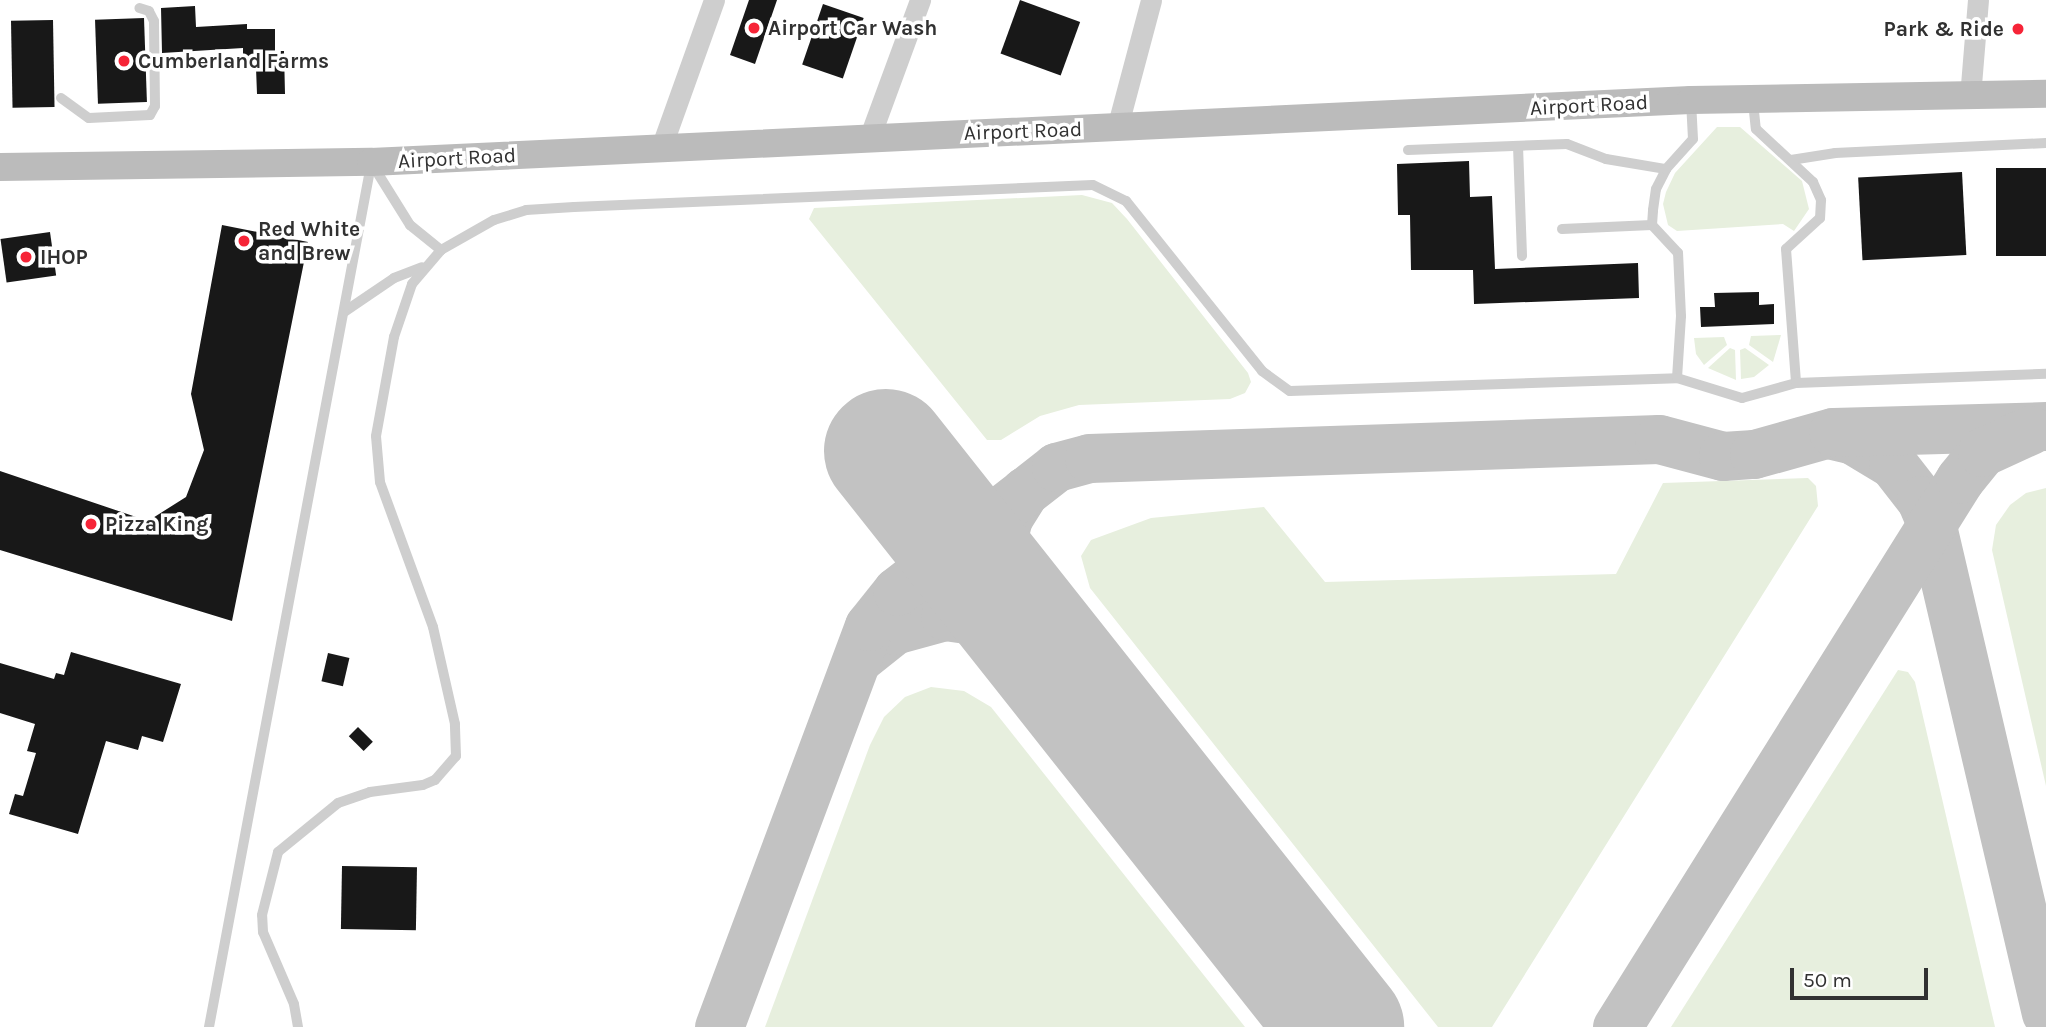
<!DOCTYPE html>
<html>
<head>
<meta charset="utf-8">
<style>
  body { margin:0 }
  #map { position:relative; width:2046px; height:1027px; overflow:hidden; background:#fff; font-family:Karla,sans-serif }
  div>[style] { position:absolute }
  .green>* { inset:0; background:#e7efde }
  .taxiway>* { height:49px; margin:-24.5px; padding:0 24.5px; transform-origin:24.5px; border-radius:24.5px; background:#c2c2c2 }
  .runway>* { height:124px; margin:-62px; padding:0 62px; transform-origin:62px; border-radius:62px; background:#c2c2c2 }
  .building>* { inset:0; background:#181818; transform-origin:0 0 }
  .lane>* { height:10px; margin:-5px; padding:0 5px; transform-origin:5px; border-radius:5px; background:#cecece }
  .street>* { height:21px; margin:-10.5px; padding:0 10.5px; transform-origin:10.5px; border-radius:10.5px; background:#cecece }
  .secondary>* { height:28px; margin:-14px; padding:0 14px; transform-origin:14px; border-radius:14px; background:#bbb }
  .dots>* { width:19px; height:19px; translate:-50% -50%; box-sizing:border-box; border:4px solid #fff; border-radius:50% }
  span { translate:-50% -50%; white-space:nowrap; text-align:center; line-height:1.15; -webkit-text-stroke:7px #fff; paint-order:stroke }
  .poi-label { font-size:21px; color:#313131; font-weight:700 }
  .left { translate:0 -50%; text-align:left }
  .right { translate:-100% -50%; text-align:right }
  .street-label { font-size:21px; color:#313131 }
  .scale { position:absolute; left:1790px; top:968px; width:138px; height:32px; box-sizing:border-box; border:4px solid #313131; border-top:0; padding-left:9px; font-size:21px; line-height:24px; white-space:nowrap; color:#313131; -webkit-text-stroke:5px #fff; paint-order:stroke }
</style>
</head>
<body>
<div id="map">
  <div class="green">
    <div style="clip-path:polygon(1717px 127px,1740px 127px,1802px 181px,1809px 209px,1794px 231px,1783px 224px,1677px 231px,1668px 225px,1663px 204px,1666px 192px,1675px 173px)"></div>
    <div style="clip-path:polygon(1082px 195px,1112px 203px,1127px 219px,1248px 373px,1251px 382px,1245px 393px,1230px 399px,1079px 405px,1040px 416px,1001px 440px,987px 440px,809px 219px,814px 208px)"></div>
    <div style="clip-path:polygon(1781px 335px,1773px 362px,1749px 345px,1751px 336px)"></div>
    <div style="clip-path:polygon(1724px 337px,1727px 345px,1704px 365px,1696px 354px,1694px 338px)"></div>
    <div style="clip-path:polygon(1730px 348px,1735px 350px,1736px 380px,1708px 368px)"></div>
    <div style="clip-path:polygon(1745px 348px,1769px 365px,1754px 377px,1741px 379px,1740px 350px)"></div>
    <div style="clip-path:polygon(1808px 478px,1816px 486px,1818px 506px,1492px 1027px,1438px 1027px,1090px 588px,1081px 556px,1091px 540px,1151px 518px,1264px 507px,1325px 582px,1616px 574px,1663px 483px)"></div>
    <div style="clip-path:polygon(2046px 488px,2046px 786px,1992px 550px,1996px 525px,2010px 505px,2026px 493px)"></div>
    <div style="clip-path:polygon(1898px 670px,1908px 672px,1915px 682px,1995px 1027px,1671px 1027px)"></div>
    <div style="clip-path:polygon(931px 687px,964px 691px,991px 707px,1245px 1027px,765px 1027px,870px 745px,884px 717px,905px 697px)"></div>
  </div>
  <div class="taxiway">
    <div style="left:1832px;top:435px;width:22px;rotate:13deg"></div>
    <div style="left:1853px;top:440px;width:47px;rotate:31deg"></div>
    <div style="left:1893px;top:464px;width:46px;rotate:52.1deg"></div>
    <div style="left:1921px;top:500px;width:28px;rotate:67deg"></div>
    <div style="left:1932px;top:526px;width:500px;rotate:76.83deg"></div>
    <div style="left:1016px;top:615px;width:40px;rotate:-108.9deg"></div>
    <div style="left:1003px;top:577px;width:31px;rotate:-94deg"></div>
    <div style="left:1001px;top:546px;width:29px;rotate:-76deg"></div>
    <div style="left:1008px;top:518px;width:32px;rotate:-58deg"></div>
    <div style="left:859px;top:658px;width:45px;rotate:-38.7deg"></div>
    <div style="left:894px;top:630px;width:53px;rotate:-15.4deg"></div>
    <div style="left:945px;top:616px;width:50px;rotate:8deg"></div>
    <div style="left:995px;top:623px;width:50px;rotate:26.1deg"></div>
    <div style="left:719px;top:1027px;width:428px;rotate:-69.5deg"></div>
    <div style="left:869px;top:626px;width:45px;rotate:-51.3deg"></div>
    <div style="left:897px;top:591px;width:202px;rotate:-37.9deg"></div>
    <div style="left:1056px;top:467px;width:34px;rotate:-15deg"></div>
    <div style="left:1089px;top:458px;width:570px;rotate:-1.91deg"></div>
    <div style="left:1659px;top:439px;width:66px;rotate:14.9deg"></div>
    <div style="left:1723px;top:456px;width:31px;rotate:-4deg"></div>
    <div style="left:1754px;top:454px;width:82px;rotate:-15.6deg"></div>
    <div style="left:1833px;top:432px;width:213px;rotate:-1.6deg"></div>
    <div style="left:1617px;top:1027px;width:646px;rotate:-57.96deg"></div>
    <div style="left:1960px;top:479px;width:35px;rotate:-51deg"></div>
    <div style="left:1982px;top:452px;width:53px;rotate:-24.6deg"></div>
  </div>
  <div class="runway">
    <div style="left:886px;top:451px;width:735px;rotate:51.63deg"></div>
  </div>
  <div class="building">
    <div style="clip-path:polygon(749px 0,777px 0,755px 64px,730px 55px)"></div>
    <div style="left:1020px;top:0;width:64px;height:57px;rotate:20deg"></div>
    <div style="left:823px;top:4px;width:43px;height:64px;rotate:19deg"></div>
    <div style="clip-path:polygon(195px 6px,196px 27px,247px 24px,247px 29px,275px 29px,275px 51px,284px 51px,285px 94px,257px 94px,256px 68px,243px 68px,243px 48px,162px 53px,161px 8px)"></div>
    <div style="left:144px;top:18px;width:84px;height:49px;rotate:88deg"></div>
    <div style="left:53px;top:20px;width:87px;height:42px;rotate:89deg"></div>
    <div style="clip-path:polygon(1469px 161px,1470px 197px,1492px 196px,1495px 269px,1638px 263px,1639px 298px,1474px 304px,1473px 270px,1411px 270px,1410px 215px,1398px 215px,1397px 164px)"></div>
    <div style="left:2046px;top:168px;width:88px;height:50px;rotate:90deg"></div>
    <div style="left:1962px;top:172px;width:83px;height:104px;rotate:87deg"></div>
    <div style="clip-path:polygon(222px 225px,308px 242px,232px 621px,0 550px,0 471px,148px 521px,186px 497px,204px 450px,191px 394px)"></div>
    <div style="left:50px;top:232px;width:44px;height:50px;rotate:82deg"></div>
    <div style="clip-path:polygon(1759px 292px,1759px 305px,1774px 304px,1774px 324px,1701px 327px,1700px 307px,1715px 307px,1714px 293px)"></div>
    <div style="clip-path:polygon(71px 652px,181px 684px,163px 742px,142px 736px,138px 750px,106px 741px,78px 834px,9px 814px,15px 794px,23px 796px,36px 753px,27px 751px,35px 724px,0 713px,0 663px,54px 679px,56px 673px,64px 675px)"></div>
    <div style="left:328px;top:653px;width:22px;height:29px;rotate:13deg"></div>
    <div style="left:358px;top:727px;width:21px;height:13px;rotate:45deg"></div>
    <div style="left:342px;top:866px;width:75px;height:63px;rotate:1deg"></div>
  </div>
  <div class="lane">
    <div style="left:61px;top:98px;width:34px;rotate:36deg"></div>
    <div style="left:89px;top:118px;width:61px;rotate:-2.8deg"></div>
    <div style="left:150px;top:115px;width:10px;rotate:-61deg"></div>
    <div style="left:155px;top:106px;width:85px;rotate:-90.7deg"></div>
    <div style="left:154px;top:21px;width:11px;rotate:-117deg"></div>
    <div style="left:149px;top:11px;width:10px;rotate:-163deg"></div>
    <div style="left:1753px;top:102px;width:27px;rotate:84deg"></div>
    <div style="left:1756px;top:129px;width:78px;rotate:42.9deg"></div>
    <div style="left:1813px;top:182px;width:20px;rotate:66deg"></div>
    <div style="left:1821px;top:200px;width:18px;rotate:93deg"></div>
    <div style="left:1820px;top:218px;width:46px;rotate:137.6deg"></div>
    <div style="left:1786px;top:249px;width:134px;rotate:85.7deg"></div>
    <div style="left:1518px;top:146px;width:110px;rotate:87.9deg"></div>
    <div style="left:1408px;top:150px;width:159px;rotate:-2.2deg"></div>
    <div style="left:1567px;top:144px;width:42px;rotate:21deg"></div>
    <div style="left:1606px;top:159px;width:61px;rotate:9.5deg"></div>
    <div style="left:1791px;top:160px;width:45px;rotate:-9deg"></div>
    <div style="left:1835px;top:153px;width:211px;rotate:-2.7deg"></div>
    <div style="left:372px;top:164px;width:72px;rotate:58.1deg"></div>
    <div style="left:410px;top:225px;width:40px;rotate:39deg"></div>
    <div style="left:1562px;top:229px;width:90px;rotate:-2.5deg"></div>
    <div style="left:344px;top:312px;width:60px;rotate:-34.2deg"></div>
    <div style="left:394px;top:278px;width:30px;rotate:-21deg"></div>
    <div style="left:1677px;top:378px;width:62px;rotate:-86.3deg"></div>
    <div style="left:1681px;top:316px;width:63px;rotate:-92.7deg"></div>
    <div style="left:1678px;top:253px;width:38px;rotate:-133deg"></div>
    <div style="left:1652px;top:225px;width:15px;rotate:-86deg"></div>
    <div style="left:1653px;top:210px;width:21px;rotate:-82deg"></div>
    <div style="left:1656px;top:189px;width:22px;rotate:-63deg"></div>
    <div style="left:1666px;top:169px;width:40px;rotate:-48deg"></div>
    <div style="left:1693px;top:139px;width:39px;rotate:-93deg"></div>
    <div style="left:209px;top:1027px;width:877px;rotate:-79.36deg"></div>
    <div style="left:298px;top:1027px;width:23px;rotate:-100deg"></div>
    <div style="left:294px;top:1004px;width:78px;rotate:-113.3deg"></div>
    <div style="left:263px;top:932px;width:17px;rotate:-93deg"></div>
    <div style="left:262px;top:915px;width:65px;rotate:-75.7deg"></div>
    <div style="left:278px;top:852px;width:77px;rotate:-39.2deg"></div>
    <div style="left:338px;top:803px;width:34px;rotate:-19deg"></div>
    <div style="left:370px;top:792px;width:53px;rotate:-7.5deg"></div>
    <div style="left:423px;top:785px;width:13px;rotate:-23deg"></div>
    <div style="left:435px;top:780px;width:32px;rotate:-49deg"></div>
    <div style="left:456px;top:756px;width:32px;rotate:-92deg"></div>
    <div style="left:455px;top:724px;width:99px;rotate:-102.8deg"></div>
    <div style="left:433px;top:627px;width:154px;rotate:-110.1deg"></div>
    <div style="left:380px;top:482px;width:46px;rotate:-95deg"></div>
    <div style="left:376px;top:436px;width:101px;rotate:-79.7deg"></div>
    <div style="left:394px;top:337px;width:56px;rotate:-71.2deg"></div>
    <div style="left:412px;top:284px;width:45px;rotate:-49.5deg"></div>
    <div style="left:441px;top:250px;width:61px;rotate:-29.5deg"></div>
    <div style="left:494px;top:220px;width:34px;rotate:-17deg"></div>
    <div style="left:526px;top:210px;width:48px;rotate:-3.6deg"></div>
    <div style="left:574px;top:207px;width:519px;rotate:-2.43deg"></div>
    <div style="left:1093px;top:185px;width:37px;rotate:26deg"></div>
    <div style="left:1126px;top:201px;width:218px;rotate:51.3deg"></div>
    <div style="left:1262px;top:371px;width:34px;rotate:36deg"></div>
    <div style="left:1290px;top:391px;width:387px;rotate:-1.9deg"></div>
    <div style="left:1677px;top:378px;width:68px;rotate:17.1deg"></div>
    <div style="left:1742px;top:398px;width:56px;rotate:-15.5deg"></div>
    <div style="left:1796px;top:383px;width:250px;rotate:-2.1deg"></div>
  </div>
  <div class="street">
    <div style="left:1970px;top:97px;width:97px;rotate:-85.3deg"></div>
    <div style="left:1117px;top:128px;width:132px;rotate:-75.1deg"></div>
    <div style="left:870px;top:136px;width:145px;rotate:-69.8deg"></div>
    <div style="left:661px;top:148px;width:157px;rotate:-70.3deg"></div>
  </div>
  <div class="secondary">
    <div style="left:0;top:167px;width:371px;rotate:-0.8deg"></div>
    <div style="left:371px;top:162px;width:1321px;rotate:-2.69deg"></div>
    <div style="left:1691px;top:100px;width:355px;rotate:-1deg"></div>
  </div>
  <div class="dots">
    <div style="left:754px;top:28px;background:#f62437"></div>
    <div style="left:2018px;top:29px;background:#f62437"></div>
    <div style="left:124px;top:61px;background:#f62437"></div>
    <div style="left:244px;top:241px;background:#f62437"></div>
    <div style="left:26px;top:257px;background:#f62437"></div>
    <div style="left:91px;top:524px;background:#f62437"></div>
  </div>
  <div class="poi-label">
    <span class="left" style="left:768px;top:28px">Airport Car Wash</span>
    <span class="right" style="left:2004px;top:29px">Park &amp; Ride</span>
    <span class="left" style="left:138px;top:61px">Cumberland Farms</span>
    <span class="left" style="left:258px;top:241px">Red White<br>and Brew</span>
    <span class="left" style="left:40px;top:257px">IHOP</span>
    <span class="left" style="left:105px;top:524px">Pizza King</span>
  </div>
  <div class="street-label">
    <span style="left:1589px;top:105px;rotate:-3deg">Airport Road</span>
    <span style="left:1023px;top:131px;rotate:-2deg">Airport Road</span>
    <span style="left:457px;top:158px;rotate:-3deg">Airport Road</span>
  </div>
  <div class="scale">50 m</div>
</div>
</body>
</html>
